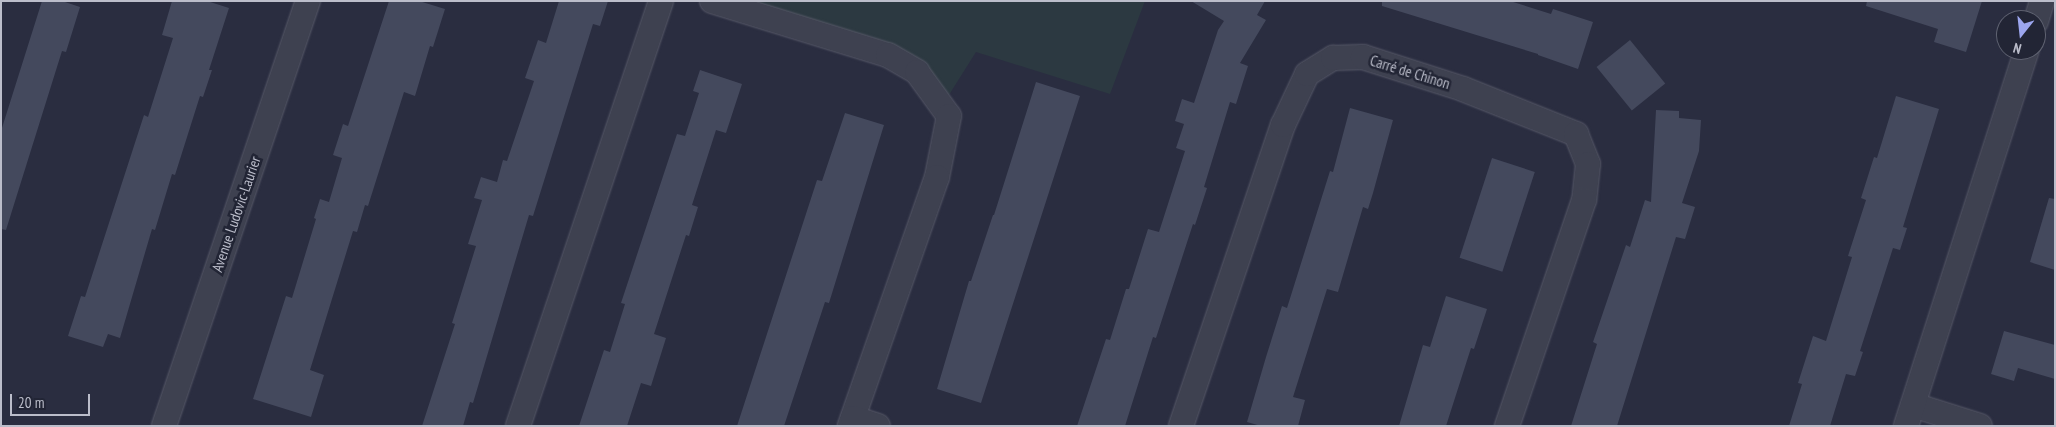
<!DOCTYPE html>
<html>
<head>
<meta charset="utf-8">
<style>
  body { margin:0 }
  #map { position:relative; width:2056px; height:427px; overflow:hidden; background:#2a2d40; font-family:"PT Sans Narrow",sans-serif }
  div>[style] { position:absolute }
  .green>* { inset:0; background:#2c3941 }
  .building>* { inset:0; background:#44495d; transform-origin:0 0 }
  .roads { filter:drop-shadow(0 0 1px #565867) drop-shadow(0 0 1px #565867) }
  .minor>* { height:24px; margin:-12px; padding:0 12px; transform-origin:12px; border-radius:12px; background:#3e4150 }
  span { translate:-50% -50%; white-space:nowrap; text-align:center; line-height:1.15; -webkit-text-stroke:5px #222535; paint-order:stroke }
  .street-label { font-size:15px; color:#bbbdca }
  .frame { position:absolute; inset:0; border:2px solid #bbbdca; pointer-events:none }
  .north { position:absolute; left:1996px; top:10px; width:50px; height:50px; box-sizing:border-box; background:#222535; border:1px solid #5f6271; border-radius:50%; rotate:196deg; font-size:14px; font-weight:700; line-height:20px; text-align:center; color:#bbbdca }
  .north::after { content:''; display:block; margin:auto; width:18px; height:22px; background:#9ca6ee; clip-path:polygon(50% 0,100% 100%,50% 72%,0 100%) }
  .scale { position:absolute; left:10px; top:394px; width:80px; height:22px; box-sizing:border-box; border:2px solid #bbbdca; border-top:0; padding-left:6px; font-size:15px; line-height:18px; white-space:nowrap; color:#bbbdca; -webkit-text-stroke:4px #222535; paint-order:stroke }
</style>
</head>
<body>
<div id="map">
  <div class="green">
    <div style="clip-path:polygon(716px 1px,1145px 1px,1110px 94px,976px 52px,942px 106px,918px 75px)"></div>
  </div>
  <div class="building">
    <div style="clip-path:polygon(42px 1px,62px 1px,80px 7px,66px 52px,62px 51px,6px 230px,1px 229px,1px 131px)"></div>
    <div style="clip-path:polygon(172px 1px,207px 1px,229px 8px,209px 70px,212px 70px,203px 97px,200px 96px,175px 175px,172px 174px,155px 230px,152px 229px,120px 338px,108px 334px,103px 347px,68px 336px,81px 296px,85px 297px,144px 115px,148px 117px,173px 38px,162px 35px)"></div>
    <div style="clip-path:polygon(389px 1px,419px 1px,445px 9px,433px 47px,430px 46px,415px 96px,404px 92px,368px 206px,365px 205px,357px 232px,353px 231px,310px 370px,324px 375px,311px 417px,253px 399px,286px 296px,292px 298px,316px 219px,314px 218px,320px 199px,329px 202px,342px 158px,333px 155px,343px 124px,348px 126px)"></div>
    <div style="clip-path:polygon(559px 1px,608px 1px,600px 26px,593px 24px,533px 216px,529px 215px,473px 403px,470px 402px,463px 426px,422px 426px,455px 324px,452px 323px,476px 246px,468px 244px,482px 200px,474px 198px,481px 177px,497px 182px,503px 160px,507px 161px,534px 81px,525px 78px,538px 40px,546px 43px)"></div>
    <div style="clip-path:polygon(1191px 1px,1265px 1px,1257px 15px,1266px 20px,1240px 63px,1248px 66px,1236px 104px,1230px 102px,1204px 187px,1207px 188px,1195px 225px,1193px 224px,1156px 338px,1153px 337px,1125px 426px,1077px 426px,1106px 339px,1110px 340px,1126px 289px,1129px 289px,1148px 229px,1159px 232px,1185px 151px,1176px 148px,1184px 124px,1175px 121px,1182px 99px,1194px 103px,1218px 30px,1224px 21px)"></div>
    <div style="clip-path:polygon(1382px 1px,1510px 1px,1551px 14px,1553px 9px,1593px 22px,1578px 69px,1538px 55px,1538px 54px,1382px 6px)"></div>
    <div style="clip-path:polygon(1867px 1px,1982px 1px,1966px 52px,1934px 42px,1938px 29px,1866px 6px)"></div>
    <div style="left:1630px;top:40px;width:56px;height:43px;rotate:51deg"></div>
    <div style="clip-path:polygon(700px 70px,742px 84px,726px 133px,716px 130px,692px 205px,698px 207px,689px 236px,686px 235px,654px 334px,666px 338px,651px 386px,641px 383px,627px 426px,579px 426px,604px 350px,610px 352px,625px 304px,621px 303px,677px 134px,685px 136px,699px 93px,693px 91px)"></div>
    <div style="clip-path:polygon(1036px 82px,1080px 96px,981px 403px,937px 389px,969px 281px,971px 281px,993px 215px,994px 215px)"></div>
    <div style="clip-path:polygon(1896px 96px,1939px 109px,1903px 227px,1907px 228px,1900px 250px,1893px 248px,1860px 351px,1863px 352px,1855px 376px,1846px 374px,1830px 426px,1789px 426px,1802px 384px,1798px 383px,1813px 336px,1826px 341px,1852px 257px,1848px 256px,1866px 200px,1861px 198px,1874px 157px,1877px 158px)"></div>
    <div style="clip-path:polygon(1350px 108px,1393px 120px,1373px 193px,1368px 209px,1363px 207px,1338px 292px,1327px 289px,1293px 397px,1305px 400px,1298px 426px,1261px 426px,1247px 422px,1266px 357px,1282px 306px,1287px 308px,1330px 171px,1333px 172px)"></div>
    <div style="clip-path:polygon(1656px 110px,1679px 111px,1679px 118px,1701px 120px,1699px 151px,1682px 203px,1695px 207px,1685px 239px,1676px 237px,1617px 426px,1571px 426px,1597px 344px,1593px 342px,1626px 245px,1630px 247px,1645px 200px,1651px 202px)"></div>
    <div style="clip-path:polygon(845px 113px,884px 125px,829px 303px,825px 302px,784px 426px,737px 426px,817px 180px,822px 181px)"></div>
    <div style="left:1492px;top:158px;width:45px;height:105px;rotate:18deg"></div>
    <div style="clip-path:polygon(2049px 198px,2055px 199px,2055px 270px,2030px 262px)"></div>
    <div style="clip-path:polygon(1446px 296px,1487px 309px,1474px 349px,1471px 348px,1446px 426px,1399px 426px,1423px 345px,1430px 347px)"></div>
    <div style="clip-path:polygon(2004px 331px,2055px 345px,2055px 379px,2018px 368px,2014px 381px,1991px 374px)"></div>
  </div>
  <div class="roads">
    <div class="minor">
      <div style="left:712px;top:1px;width:184px;rotate:17.1deg"></div>
      <div style="left:888px;top:55px;width:34px;rotate:30deg"></div>
      <div style="left:917px;top:72px;width:54px;rotate:54deg"></div>
      <div style="left:949px;top:116px;width:62px;rotate:101.1deg"></div>
      <div style="left:937px;top:177px;width:264px;rotate:109.3deg"></div>
      <div style="left:2036px;top:21px;width:21px;rotate:-73deg"></div>
      <div style="left:1913px;top:405px;width:70px;rotate:17.4deg"></div>
      <div style="left:853px;top:418px;width:26px;rotate:18deg"></div>
      <div style="left:164px;top:426px;width:449px;rotate:-71.3deg"></div>
      <div style="left:518px;top:426px;width:448px;rotate:-71.4deg"></div>
      <div style="left:1181px;top:426px;width:318px;rotate:-71.3deg"></div>
      <div style="left:1283px;top:125px;width:56px;rotate:-64.8deg"></div>
      <div style="left:1307px;top:74px;width:31px;rotate:-32deg"></div>
      <div style="left:1333px;top:58px;width:30px;rotate:-2deg"></div>
      <div style="left:1363px;top:57px;width:105px;rotate:17.7deg"></div>
      <div style="left:1463px;top:89px;width:122px;rotate:21.7deg"></div>
      <div style="left:1576px;top:134px;width:32px;rotate:68deg"></div>
      <div style="left:1588px;top:164px;width:36px;rotate:96deg"></div>
      <div style="left:1584px;top:200px;width:239px;rotate:108.8deg"></div>
      <div style="left:1906px;top:426px;width:395px;rotate:-72.2deg"></div>
    </div>
  </div>
  <div class="street-label">
    <span style="left:1410px;top:72px;rotate:17deg">Carré de Chinon</span>
    <span style="left:236px;top:214px;rotate:-71deg">Avenue Ludovic-Laurier</span>
  </div>
  <div class="frame"></div>
  <div class="north">N</div>
  <div class="scale">20 m</div>
</div>
</body>
</html>
